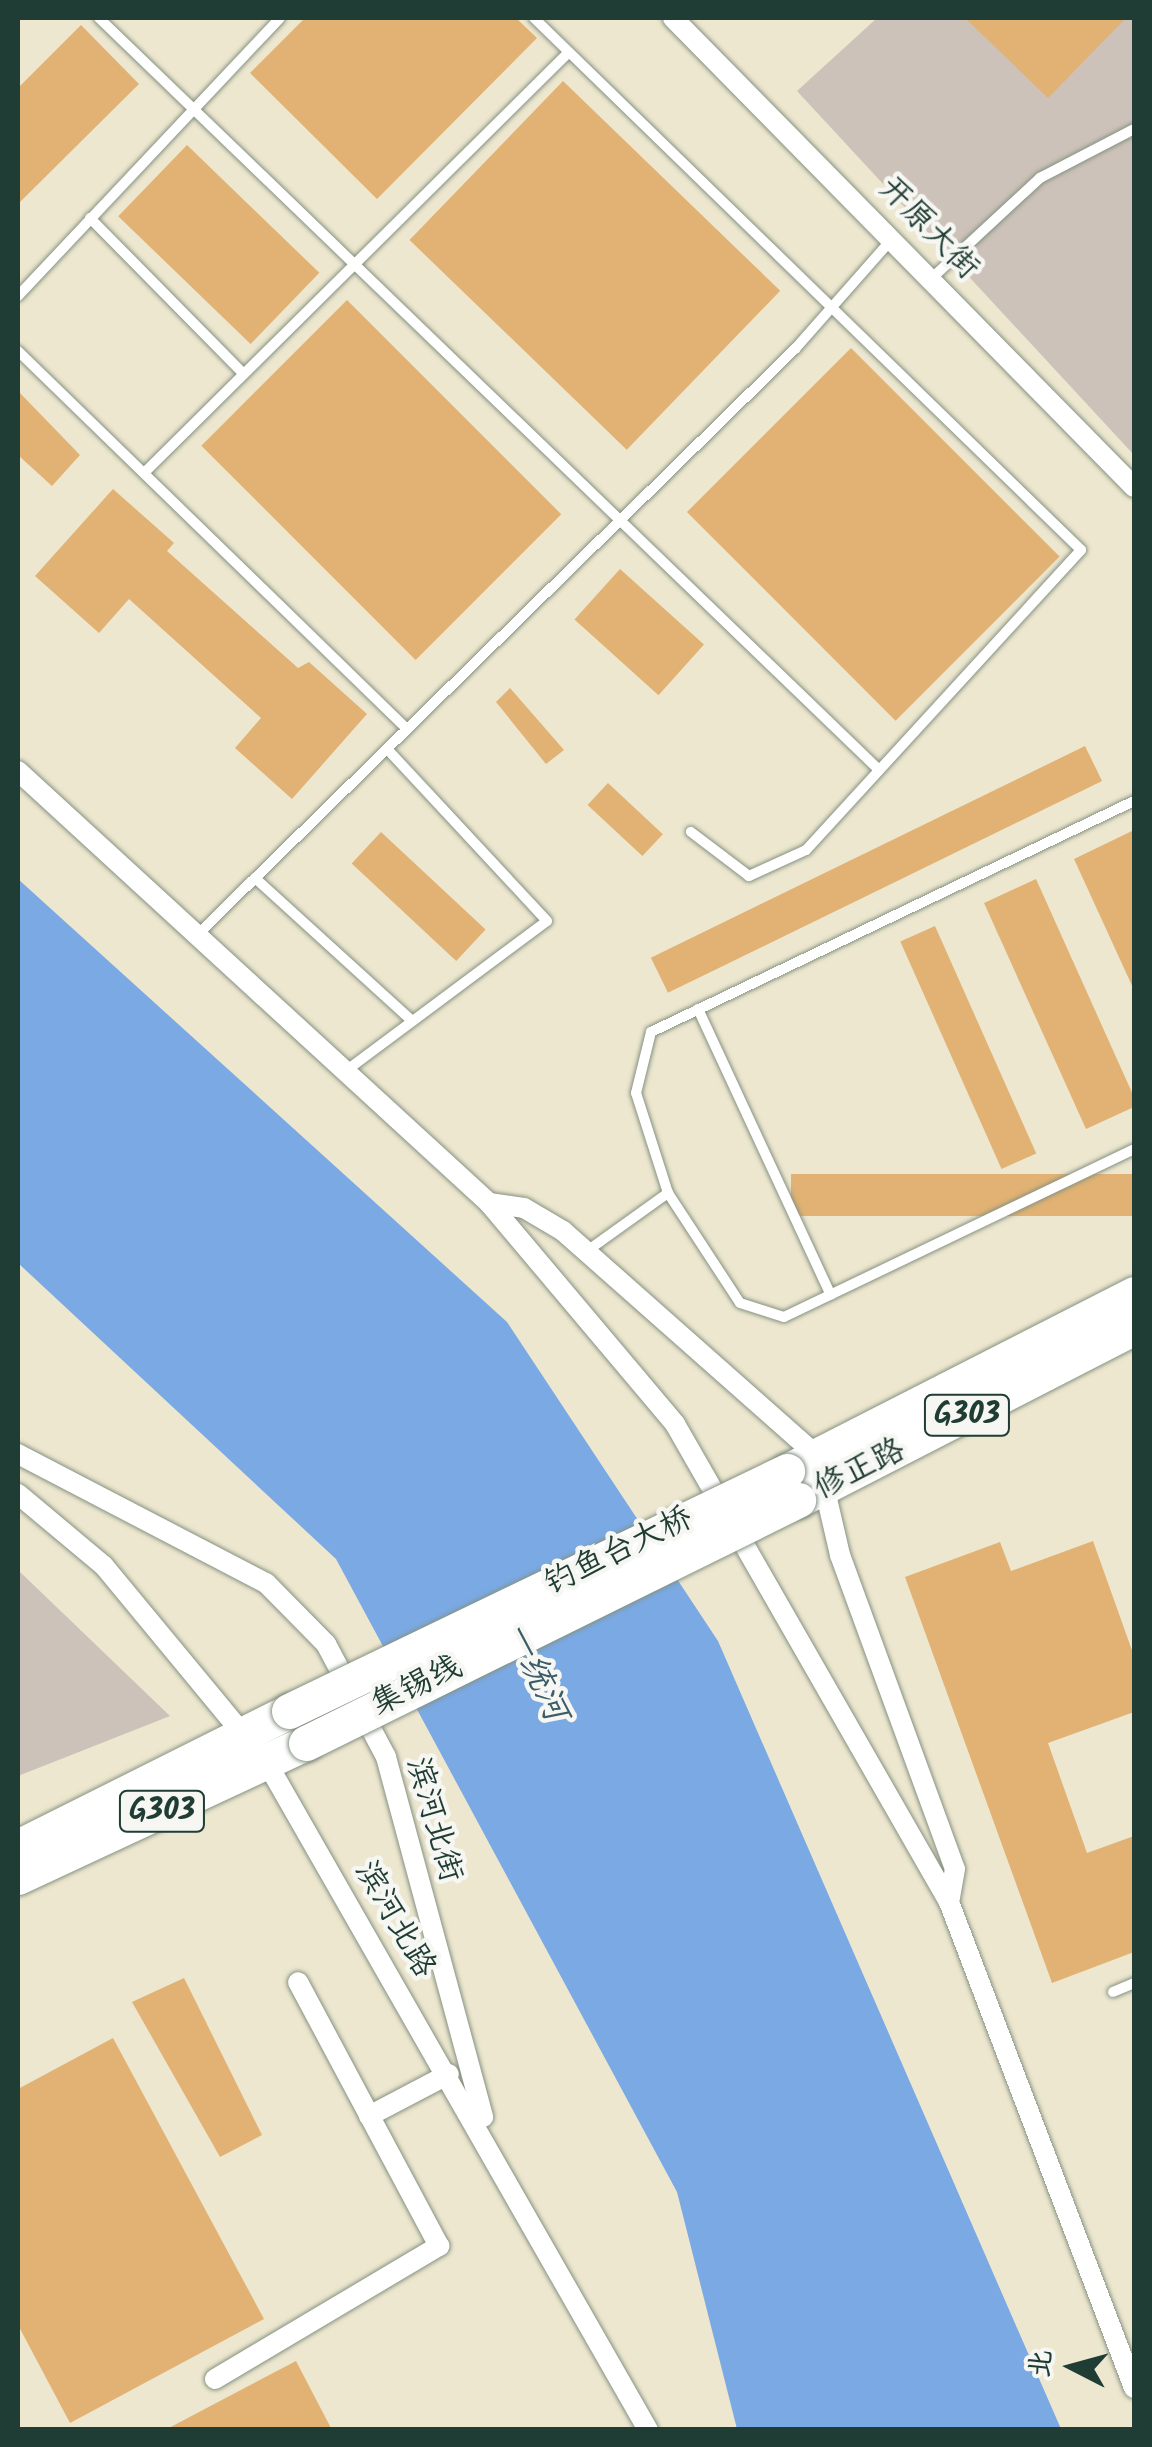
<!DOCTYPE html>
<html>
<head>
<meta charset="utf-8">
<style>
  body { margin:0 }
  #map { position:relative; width:1152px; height:2447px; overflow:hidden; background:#ede7cf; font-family:Kalam,"LXGW WenKai TC",sans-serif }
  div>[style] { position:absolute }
  .industrial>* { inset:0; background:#ccc2b9 }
  .water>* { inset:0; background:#7aa9e4 }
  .building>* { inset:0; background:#e1b273; transform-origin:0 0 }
  .roads { filter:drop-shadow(0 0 2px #869282) drop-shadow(0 0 2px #869282) }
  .service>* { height:10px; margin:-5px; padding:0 5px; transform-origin:5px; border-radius:5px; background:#fff }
  .minor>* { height:20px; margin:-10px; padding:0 10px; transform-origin:10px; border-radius:10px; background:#fff }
  .trunk>* { height:35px; margin:-17.5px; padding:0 17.5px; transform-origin:17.5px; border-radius:17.5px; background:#fff }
  .bridges { filter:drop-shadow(0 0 2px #869282) drop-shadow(0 0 2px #869282) }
  .trunk-bridge>* { height:35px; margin:-17.5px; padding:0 17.5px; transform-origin:17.5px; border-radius:17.5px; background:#fff }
  span { translate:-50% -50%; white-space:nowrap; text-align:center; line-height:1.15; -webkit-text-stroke:9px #f6f6f2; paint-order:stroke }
  .shield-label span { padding:2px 8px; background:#f6f6f2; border:2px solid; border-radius:8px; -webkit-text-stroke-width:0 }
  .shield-label { font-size:30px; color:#1f3d34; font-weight:700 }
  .street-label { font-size:32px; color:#1f3d34 }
  .water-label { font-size:35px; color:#3a5d69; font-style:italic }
  .frame { position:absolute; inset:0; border:20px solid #1f3d34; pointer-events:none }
  .north { position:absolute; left:1022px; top:2317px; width:100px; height:100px; -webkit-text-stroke:8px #f6f6f2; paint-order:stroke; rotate:276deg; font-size:28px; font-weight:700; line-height:40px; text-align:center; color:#1f3d34 }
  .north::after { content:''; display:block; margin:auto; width:35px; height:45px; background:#1f3d34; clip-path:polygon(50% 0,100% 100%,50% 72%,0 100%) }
</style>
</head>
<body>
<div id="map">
  <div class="industrial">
    <div style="clip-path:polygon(877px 18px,1134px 18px,1134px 455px,797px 91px)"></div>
    <div style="clip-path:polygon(18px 1570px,170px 1716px,18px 1776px)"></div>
  </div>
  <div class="water">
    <div style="clip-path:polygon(18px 879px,507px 1322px,718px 1641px,1061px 2429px,737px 2429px,677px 2192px,336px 1559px,18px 1263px)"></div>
  </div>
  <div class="building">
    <div style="clip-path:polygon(305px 18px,516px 18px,537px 38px,377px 199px,250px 73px)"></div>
    <div style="clip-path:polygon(965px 18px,1126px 18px,1048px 98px)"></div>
    <div style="clip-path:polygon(81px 25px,139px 84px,18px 204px,18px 88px)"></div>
    <div style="left:563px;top:81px;width:302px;height:221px;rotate:44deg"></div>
    <div style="left:187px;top:145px;width:184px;height:99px;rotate:44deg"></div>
    <div style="left:347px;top:300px;width:303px;height:206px;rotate:45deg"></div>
    <div style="left:851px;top:348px;width:295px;height:232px;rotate:45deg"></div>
    <div style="clip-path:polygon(18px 391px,80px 455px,52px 486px,18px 455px)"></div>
    <div style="clip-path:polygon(113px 489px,174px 543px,167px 551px,298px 668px,309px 662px,367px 714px,292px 799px,235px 748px,261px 718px,129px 599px,99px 633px,35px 576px)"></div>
    <div style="left:620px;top:569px;width:113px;height:68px;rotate:42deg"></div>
    <div style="clip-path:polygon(510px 688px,564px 750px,546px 764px,496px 702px)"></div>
    <div style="left:1085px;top:746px;width:39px;height:483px;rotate:64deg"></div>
    <div style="left:608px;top:783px;width:75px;height:30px;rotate:43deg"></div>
    <div style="clip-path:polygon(1134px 830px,1134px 990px,1074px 859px)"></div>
    <div style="left:381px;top:832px;width:143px;height:43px;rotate:43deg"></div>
    <div style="clip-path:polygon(1036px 879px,1134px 1097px,1134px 1107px,1086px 1129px,984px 903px)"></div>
    <div style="left:935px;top:926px;width:249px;height:38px;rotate:66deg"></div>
    <div style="left:1134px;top:1174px;width:42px;height:343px;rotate:90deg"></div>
    <div style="clip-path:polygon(1093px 1541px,1134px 1656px,1134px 1712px,1048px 1743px,1087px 1853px,1134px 1836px,1134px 1952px,1052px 1983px,905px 1577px,1000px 1542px,1011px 1571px)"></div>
    <div style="clip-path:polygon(184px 1978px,262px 2135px,220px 2157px,132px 2002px)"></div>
    <div style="clip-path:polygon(113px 2038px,264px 2319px,70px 2423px,18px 2325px,18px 2089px)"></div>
    <div style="clip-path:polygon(296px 2361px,332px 2430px,165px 2430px)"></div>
  </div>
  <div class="roads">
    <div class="service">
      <div style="left:99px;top:18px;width:1083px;rotate:43.95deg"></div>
      <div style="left:534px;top:18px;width:763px;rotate:44.2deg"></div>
      <div style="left:1081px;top:550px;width:407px;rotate:132.5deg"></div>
      <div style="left:806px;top:850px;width:63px;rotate:155.5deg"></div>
      <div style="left:749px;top:876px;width:73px;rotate:-142.8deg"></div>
      <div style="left:90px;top:218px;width:219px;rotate:45.4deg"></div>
      <div style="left:933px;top:277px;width:146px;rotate:-42.8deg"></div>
      <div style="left:1040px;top:178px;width:106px;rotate:-27.5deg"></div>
      <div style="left:18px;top:296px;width:382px;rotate:-46.7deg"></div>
      <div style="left:18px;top:351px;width:542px;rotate:44.18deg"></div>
      <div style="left:144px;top:473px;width:598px;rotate:-44.73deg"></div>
      <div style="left:255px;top:878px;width:212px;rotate:42.3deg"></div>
      <div style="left:198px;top:934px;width:836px;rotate:-44.42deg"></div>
      <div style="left:795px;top:349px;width:148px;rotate:-48.6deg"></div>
      <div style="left:698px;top:1009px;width:315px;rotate:65.1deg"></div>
      <div style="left:347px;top:1070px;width:249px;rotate:-36.7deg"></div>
      <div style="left:547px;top:921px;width:235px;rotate:-132.9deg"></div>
      <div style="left:668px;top:1193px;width:105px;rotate:-107.7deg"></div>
      <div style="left:636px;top:1093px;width:63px;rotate:-76.2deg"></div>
      <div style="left:651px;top:1032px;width:535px;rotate:-25.56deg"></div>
      <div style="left:587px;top:1251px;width:100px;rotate:-35.6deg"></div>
      <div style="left:668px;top:1193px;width:131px;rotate:56.8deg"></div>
      <div style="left:740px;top:1303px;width:46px;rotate:17.7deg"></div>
      <div style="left:784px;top:1317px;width:388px;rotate:-25.6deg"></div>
      <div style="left:1113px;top:1992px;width:23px;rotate:-23deg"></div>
    </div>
    <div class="minor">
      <div style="left:673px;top:18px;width:658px;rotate:45.49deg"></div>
      <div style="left:18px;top:771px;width:639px;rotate:42.53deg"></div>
      <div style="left:489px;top:1203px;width:35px;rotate:8deg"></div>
      <div style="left:524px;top:1208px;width:45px;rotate:30.5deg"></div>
      <div style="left:563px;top:1231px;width:339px;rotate:41.5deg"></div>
      <div style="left:817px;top:1456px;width:102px;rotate:76.9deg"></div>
      <div style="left:840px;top:1555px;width:334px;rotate:69.9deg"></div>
      <div style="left:955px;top:1869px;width:34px;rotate:100deg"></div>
      <div style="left:489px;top:1203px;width:289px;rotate:49.9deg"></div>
      <div style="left:675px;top:1424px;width:551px;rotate:60.18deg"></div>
      <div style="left:949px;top:1902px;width:520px;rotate:69.16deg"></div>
      <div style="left:18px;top:1454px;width:280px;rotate:27.5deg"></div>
      <div style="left:266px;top:1583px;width:86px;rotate:45.5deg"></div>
      <div style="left:326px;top:1644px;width:128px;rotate:62deg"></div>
      <div style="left:386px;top:1757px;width:373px;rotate:74.9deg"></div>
      <div style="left:18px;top:1494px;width:112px;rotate:39.9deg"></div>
      <div style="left:104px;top:1566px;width:256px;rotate:50.4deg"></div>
      <div style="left:267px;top:1763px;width:768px;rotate:60.26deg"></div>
      <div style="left:369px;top:2116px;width:90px;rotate:-27.7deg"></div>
      <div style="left:215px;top:2379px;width:261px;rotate:-30.7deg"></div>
      <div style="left:439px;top:2246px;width:299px;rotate:-118.1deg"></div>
    </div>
    <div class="trunk">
      <div style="left:787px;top:1471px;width:390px;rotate:-27deg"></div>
      <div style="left:798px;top:1500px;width:378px;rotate:-27.2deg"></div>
      <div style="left:18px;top:1847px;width:303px;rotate:-26.6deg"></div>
      <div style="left:18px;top:1877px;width:318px;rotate:-25deg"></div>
    </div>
  </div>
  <div class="bridges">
    <div class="trunk-bridge">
      <div style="left:289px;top:1711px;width:553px;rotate:-25.73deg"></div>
      <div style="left:306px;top:1743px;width:549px;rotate:-26.28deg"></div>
    </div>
  </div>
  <div class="shield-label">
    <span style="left:967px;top:1415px">G303</span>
    <span style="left:162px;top:1811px">G303</span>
  </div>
  <div class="street-label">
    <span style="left:928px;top:229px;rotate:46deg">开原大街</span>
    <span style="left:860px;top:1470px;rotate:-26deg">修正路</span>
    <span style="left:619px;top:1552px;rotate:-26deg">钓鱼台大桥</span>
    <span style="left:417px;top:1687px;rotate:-26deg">集锡线</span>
    <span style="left:433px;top:1820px;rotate:74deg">滨河北街</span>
    <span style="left:394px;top:1920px;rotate:60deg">滨河北路</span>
  </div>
  <div class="water-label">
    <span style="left:535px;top:1672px;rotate:65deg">一统河</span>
  </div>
  <div class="frame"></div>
  <div class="north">北</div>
</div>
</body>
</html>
